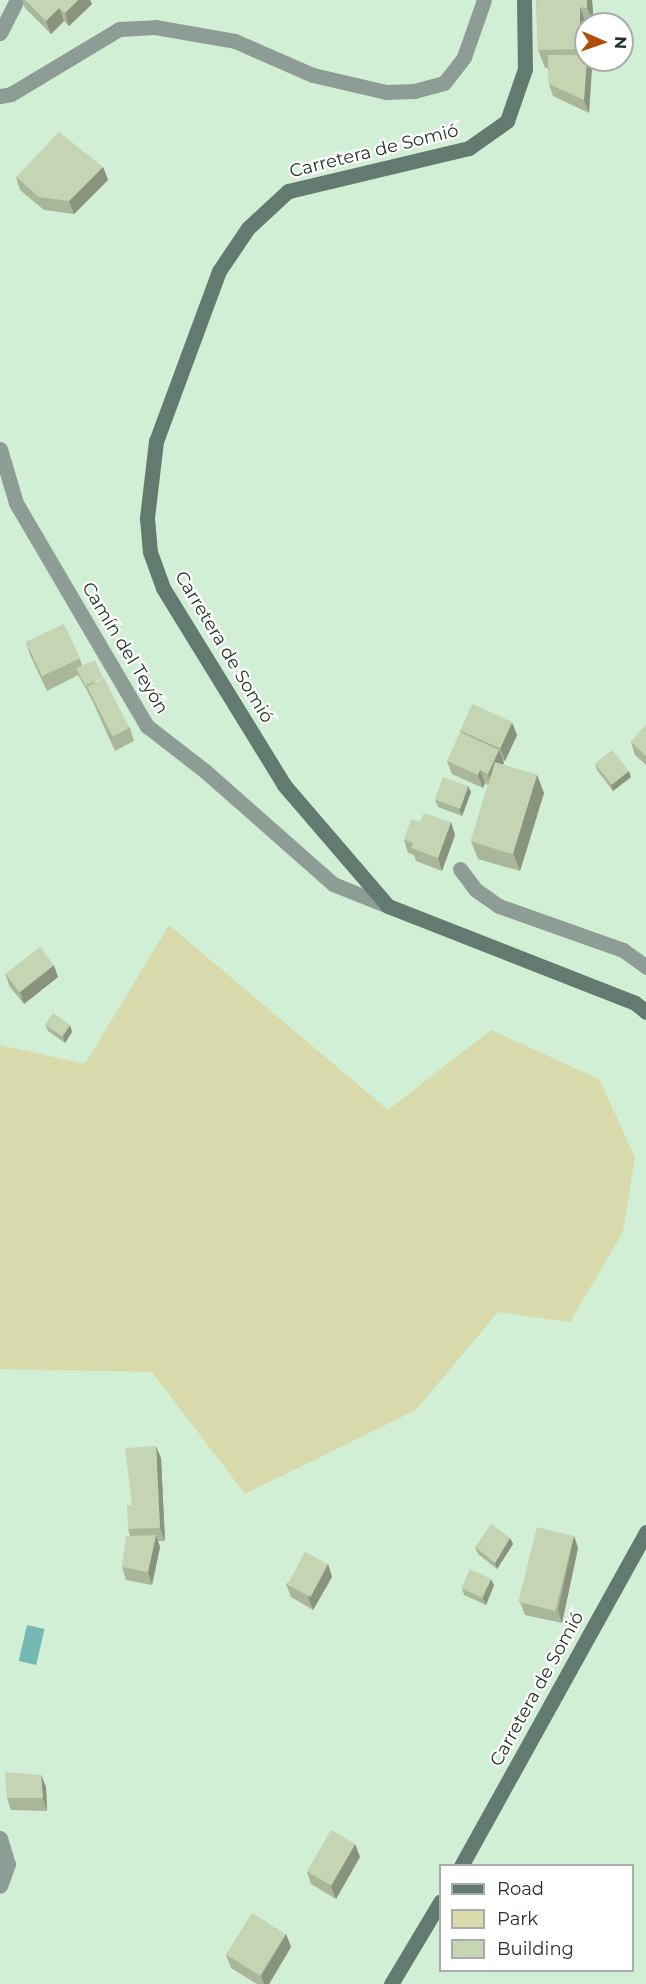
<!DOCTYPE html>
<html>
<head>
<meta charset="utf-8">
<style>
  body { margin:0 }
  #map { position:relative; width:646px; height:1984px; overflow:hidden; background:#d1efd4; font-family:Montserrat,sans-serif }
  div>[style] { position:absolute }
  .green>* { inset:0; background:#d9daab }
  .water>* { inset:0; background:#75b9b3; transform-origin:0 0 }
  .street>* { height:15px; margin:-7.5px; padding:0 7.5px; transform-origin:7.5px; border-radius:7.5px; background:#8d9d96 }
  .secondary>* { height:15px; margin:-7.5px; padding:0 7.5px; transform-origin:7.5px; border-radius:7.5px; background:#627a70 }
  .wall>* { inset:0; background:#a9b69a }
  .shaded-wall>* { inset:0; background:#8a947d }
  .building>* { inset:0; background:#c5d4b3; transform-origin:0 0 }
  span { translate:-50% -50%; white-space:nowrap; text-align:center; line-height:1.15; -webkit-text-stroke:4.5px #fff; paint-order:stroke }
  .street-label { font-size:18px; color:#273228 }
  .legend { position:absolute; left:439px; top:1864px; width:195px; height:108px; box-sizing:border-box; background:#fff; border:2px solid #a9ada9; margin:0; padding:8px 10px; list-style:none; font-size:18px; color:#273228 }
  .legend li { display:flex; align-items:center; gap:12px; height:30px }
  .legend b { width:30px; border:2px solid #a9ada9 }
  .north { position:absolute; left:574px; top:12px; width:60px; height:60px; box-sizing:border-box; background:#fff; border:2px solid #a9ada9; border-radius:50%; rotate:92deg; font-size:16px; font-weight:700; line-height:24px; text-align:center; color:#273228 }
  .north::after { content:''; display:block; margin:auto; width:21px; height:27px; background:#af4e0b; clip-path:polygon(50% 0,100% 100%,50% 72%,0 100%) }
</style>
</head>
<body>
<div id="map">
  <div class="green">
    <div style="clip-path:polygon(169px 925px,388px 1110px,491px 1030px,599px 1079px,635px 1157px,623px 1232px,570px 1322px,498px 1312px,416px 1410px,245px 1494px,152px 1372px,0 1369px,0 1045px,85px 1064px)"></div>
  </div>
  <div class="water">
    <div style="left:27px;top:1625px;width:18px;height:37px;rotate:13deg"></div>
  </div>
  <div class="street">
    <div style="left:0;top:33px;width:37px;rotate:-63deg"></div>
    <div style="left:0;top:96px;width:11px;rotate:-10deg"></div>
    <div style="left:11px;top:94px;width:126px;rotate:-31deg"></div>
    <div style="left:119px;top:29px;width:36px;rotate:-3deg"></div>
    <div style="left:155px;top:27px;width:81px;rotate:9.9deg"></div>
    <div style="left:235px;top:41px;width:85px;rotate:23.6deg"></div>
    <div style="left:313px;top:75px;width:75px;rotate:13.1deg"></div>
    <div style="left:386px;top:92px;width:28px;rotate:-2deg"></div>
    <div style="left:414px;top:91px;width:31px;rotate:-15deg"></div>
    <div style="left:444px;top:83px;width:33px;rotate:-52deg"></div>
    <div style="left:464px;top:57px;width:60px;rotate:-70.7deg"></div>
    <div style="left:0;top:449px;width:56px;rotate:73.5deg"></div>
    <div style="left:16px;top:503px;width:259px;rotate:59.6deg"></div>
    <div style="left:147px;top:726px;width:73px;rotate:37.8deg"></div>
    <div style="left:205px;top:771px;width:171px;rotate:41.4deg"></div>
    <div style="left:333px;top:884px;width:59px;rotate:21.8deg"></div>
    <div style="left:460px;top:869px;width:26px;rotate:53deg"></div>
    <div style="left:476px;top:890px;width:28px;rotate:35deg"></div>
    <div style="left:499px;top:906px;width:132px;rotate:19.5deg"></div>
    <div style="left:623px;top:950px;width:29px;rotate:36deg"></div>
    <div style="left:0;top:1838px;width:27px;rotate:73deg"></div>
    <div style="left:8px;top:1864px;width:23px;rotate:110deg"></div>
  </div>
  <div class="secondary">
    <div style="left:524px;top:0;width:69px;rotate:89.2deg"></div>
    <div style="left:525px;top:69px;width:55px;rotate:109.1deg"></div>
    <div style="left:507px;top:121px;width:47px;rotate:144.6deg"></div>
    <div style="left:469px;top:148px;width:186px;rotate:166.6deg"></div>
    <div style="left:288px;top:191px;width:54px;rotate:137.2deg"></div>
    <div style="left:248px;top:228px;width:52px;rotate:124deg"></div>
    <div style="left:219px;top:271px;width:181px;rotate:110.3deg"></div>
    <div style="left:156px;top:441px;width:78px;rotate:96.7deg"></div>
    <div style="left:147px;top:518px;width:34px;rotate:85deg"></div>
    <div style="left:150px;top:552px;width:38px;rotate:70deg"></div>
    <div style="left:163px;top:588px;width:231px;rotate:58.4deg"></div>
    <div style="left:284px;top:785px;width:160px;rotate:49.3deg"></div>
    <div style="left:388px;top:906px;width:265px;rotate:21.4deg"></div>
    <div style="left:635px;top:1003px;width:14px;rotate:39deg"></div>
    <div style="left:461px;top:1866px;width:382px;rotate:-61deg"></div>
    <div style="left:391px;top:1984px;width:96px;rotate:-59.1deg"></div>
  </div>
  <div class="wall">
    <div style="clip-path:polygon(22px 0,90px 0,92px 4px,69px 26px,64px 21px,51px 34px,25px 8px)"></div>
    <div style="clip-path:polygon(536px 0,592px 0,594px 24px,586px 24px,586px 60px,592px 67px,589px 113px,553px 96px,549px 84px,548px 68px,545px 68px,538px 50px)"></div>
    <div style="clip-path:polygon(103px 167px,108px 180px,74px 214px,44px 210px,20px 190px,16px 177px)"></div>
    <div style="clip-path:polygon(26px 642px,80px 659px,82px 665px,130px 728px,134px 741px,115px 751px,91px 698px,78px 675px,47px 691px,30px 655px)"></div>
    <div style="clip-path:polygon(646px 725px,646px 765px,635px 755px,631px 742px)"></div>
    <div style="clip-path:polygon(460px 730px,517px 735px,505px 761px,503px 760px,504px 763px,503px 765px,537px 775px,544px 793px,520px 871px,478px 859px,471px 841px,488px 785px,485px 783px,483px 788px,452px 774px,447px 761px,461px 733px)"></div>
    <div style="clip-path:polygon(595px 764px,631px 777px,613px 791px,597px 770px)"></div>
    <div style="clip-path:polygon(468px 786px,471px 792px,462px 816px,438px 807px,435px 800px)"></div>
    <div style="clip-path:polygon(420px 822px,451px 822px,455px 835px,442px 871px,416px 861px,414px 855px,408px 853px,404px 840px)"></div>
    <div style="clip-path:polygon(5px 974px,58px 977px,24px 1004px,10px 987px)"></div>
    <div style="clip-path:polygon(45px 1024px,70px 1025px,72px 1032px,65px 1043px,48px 1031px)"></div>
    <div style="clip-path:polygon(161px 1458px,165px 1541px,158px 1541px,160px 1547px,152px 1585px,126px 1580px,122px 1567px,130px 1535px,128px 1529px,132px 1505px)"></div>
    <div style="clip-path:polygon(574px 1536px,578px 1548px,562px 1623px,525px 1615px,520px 1602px)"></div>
    <div style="clip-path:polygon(510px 1538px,513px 1544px,497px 1569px,478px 1554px,475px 1547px)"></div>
    <div style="clip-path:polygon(328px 1564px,332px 1577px,313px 1610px,291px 1597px,286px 1584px)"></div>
    <div style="clip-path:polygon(494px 1585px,486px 1605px,464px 1595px,462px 1588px)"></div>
    <div style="clip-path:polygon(41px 1775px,46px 1787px,47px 1811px,11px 1810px,7px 1798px)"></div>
    <div style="clip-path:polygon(355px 1844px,360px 1857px,336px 1899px,311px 1884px,307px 1872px)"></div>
    <div style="clip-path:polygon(286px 1934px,291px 1947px,269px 1984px,257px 1984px,231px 1968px,226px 1955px)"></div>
  </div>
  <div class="shaded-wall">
    <div style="clip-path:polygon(78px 0,90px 0,92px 4px,69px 26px,65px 13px)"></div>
    <div style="clip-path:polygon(587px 0,592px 0,594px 24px,587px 8px)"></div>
    <div style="clip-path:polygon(580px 7px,586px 24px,586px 60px,589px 60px,592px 67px,589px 113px,584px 100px,586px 65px,580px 49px)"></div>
    <div style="clip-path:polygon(59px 8px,64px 21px,51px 34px,46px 21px)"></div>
    <div style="clip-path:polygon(103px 167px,108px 180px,74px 214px,69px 201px)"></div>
    <div style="clip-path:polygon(512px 722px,517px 735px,505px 761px,500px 748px)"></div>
    <div style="clip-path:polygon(499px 750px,504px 763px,493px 787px,488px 774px)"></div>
    <div style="clip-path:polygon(480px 770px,485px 783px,483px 788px,478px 775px)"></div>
    <div style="clip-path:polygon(629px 771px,631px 777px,613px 791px,611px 784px)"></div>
    <div style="clip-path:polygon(537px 775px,544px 793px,520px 871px,513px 853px)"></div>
    <div style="clip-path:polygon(468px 786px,471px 792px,462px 816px,459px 809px)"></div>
    <div style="clip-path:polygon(451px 822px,455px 835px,442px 871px,438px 858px)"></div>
    <div style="clip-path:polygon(54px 965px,58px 977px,24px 1004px,20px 992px)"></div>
    <div style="clip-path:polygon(70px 1025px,72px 1032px,65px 1043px,63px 1036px)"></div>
    <div style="clip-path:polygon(156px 1446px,161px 1458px,165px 1541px,160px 1528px)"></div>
    <div style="clip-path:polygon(156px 1535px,160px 1547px,152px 1585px,148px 1572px)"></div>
    <div style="clip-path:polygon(574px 1536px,578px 1548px,562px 1623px,558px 1610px)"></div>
    <div style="clip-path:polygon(510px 1538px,513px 1544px,497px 1569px,495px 1563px)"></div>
    <div style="clip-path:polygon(328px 1564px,332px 1577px,313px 1610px,308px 1597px)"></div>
    <div style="clip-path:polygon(491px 1579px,494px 1585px,486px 1605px,483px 1598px)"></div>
    <div style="clip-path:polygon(41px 1775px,46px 1787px,47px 1811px,43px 1798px)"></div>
    <div style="clip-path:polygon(355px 1844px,360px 1857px,336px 1899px,331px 1886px)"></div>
    <div style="clip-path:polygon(286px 1934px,291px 1947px,269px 1984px,264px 1984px,261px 1976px)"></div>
  </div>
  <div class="building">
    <div style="clip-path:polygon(25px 0,78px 0,65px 13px,59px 8px,46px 21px)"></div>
    <div style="clip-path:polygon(536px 0,587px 0,587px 8px,580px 7px,580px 49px,538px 50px)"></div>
    <div style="clip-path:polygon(548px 55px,586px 55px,587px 60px,584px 100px,549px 84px)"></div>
    <div style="clip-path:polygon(59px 132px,103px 167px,69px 201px,39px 197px,16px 177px)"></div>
    <div style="left:64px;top:624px;width:38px;height:42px;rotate:65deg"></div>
    <div style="clip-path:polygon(95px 660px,103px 678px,86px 685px,88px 691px,76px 668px)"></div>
    <div style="left:104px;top:678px;width:56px;height:19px;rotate:63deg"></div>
    <div style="left:472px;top:704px;width:44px;height:29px;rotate:24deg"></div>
    <div style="clip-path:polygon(646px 725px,646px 756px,631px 742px)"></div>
    <div style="clip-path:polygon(460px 732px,499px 750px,488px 774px,480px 770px,478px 775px,447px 761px)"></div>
    <div style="left:612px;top:750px;width:27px;height:22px;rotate:51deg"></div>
    <div style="left:495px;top:762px;width:44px;height:83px;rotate:17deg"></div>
    <div style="left:443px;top:777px;width:27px;height:24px;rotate:20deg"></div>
    <div style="clip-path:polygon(424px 813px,451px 822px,438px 858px,411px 848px,413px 843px,404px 840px,411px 819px,420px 822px)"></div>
    <div style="left:40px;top:947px;width:23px;height:44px;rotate:52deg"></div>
    <div style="left:53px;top:1013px;width:21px;height:14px;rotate:35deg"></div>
    <div style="clip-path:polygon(156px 1446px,160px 1528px,128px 1529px,127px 1505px,132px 1505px,125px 1448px)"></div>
    <div style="clip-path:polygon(491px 1524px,510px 1538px,495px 1563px,475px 1547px)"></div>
    <div style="left:537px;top:1527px;width:38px;height:77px;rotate:14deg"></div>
    <div style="clip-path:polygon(156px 1535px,148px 1572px,122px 1567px,126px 1536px)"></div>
    <div style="left:305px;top:1552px;width:26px;height:37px;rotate:28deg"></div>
    <div style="left:470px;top:1569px;width:23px;height:21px;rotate:25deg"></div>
    <div style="clip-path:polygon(5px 1772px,41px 1775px,43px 1798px,7px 1798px)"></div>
    <div style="left:331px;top:1830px;width:28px;height:48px;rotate:30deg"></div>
    <div style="left:252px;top:1913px;width:40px;height:49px;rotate:32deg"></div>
  </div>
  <div class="street-label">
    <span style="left:374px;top:151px;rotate:-14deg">Carretera de Somió</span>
    <span style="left:224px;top:647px;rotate:59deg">Carretera de Somió</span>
    <span style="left:125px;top:648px;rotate:59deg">Camín del Teyón</span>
    <span style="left:537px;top:1689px;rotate:-61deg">Carretera de Somió</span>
  </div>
  <ul class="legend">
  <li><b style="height:8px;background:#627a70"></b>Road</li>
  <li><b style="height:16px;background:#d9daab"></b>Park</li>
  <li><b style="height:16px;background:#c5d4b3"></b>Building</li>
  </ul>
  <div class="north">N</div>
</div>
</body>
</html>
